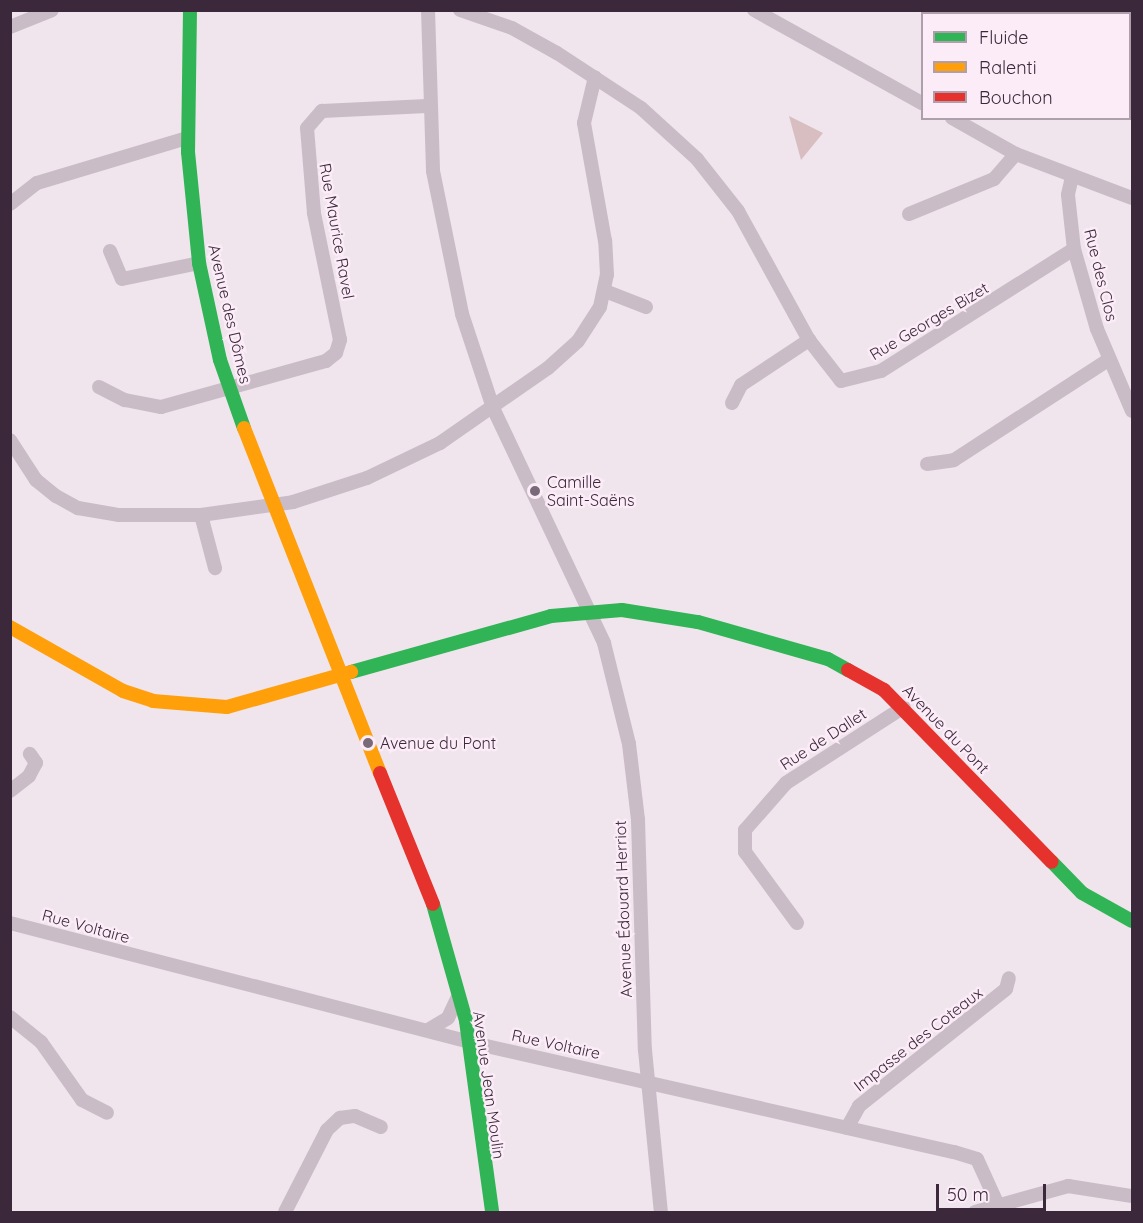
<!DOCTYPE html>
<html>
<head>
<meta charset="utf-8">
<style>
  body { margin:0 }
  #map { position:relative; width:1143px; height:1223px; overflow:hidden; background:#f0e4ed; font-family:Quicksand,sans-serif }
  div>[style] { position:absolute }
  .green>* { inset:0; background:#d9bec1 }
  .street>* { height:14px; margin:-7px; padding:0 7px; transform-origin:7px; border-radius:7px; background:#c9bcc7 }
  .fast>* { height:14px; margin:-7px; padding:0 7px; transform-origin:7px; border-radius:7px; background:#30b455 }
  .slow>* { height:14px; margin:-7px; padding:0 7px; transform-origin:7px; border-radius:7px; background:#ff9f0a }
  .jam>* { height:14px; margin:-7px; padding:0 7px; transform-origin:7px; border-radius:7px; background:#e5322d }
  .dots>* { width:16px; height:16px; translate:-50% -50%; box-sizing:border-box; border:3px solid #fcecf8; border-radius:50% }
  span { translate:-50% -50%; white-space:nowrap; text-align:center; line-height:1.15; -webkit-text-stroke:5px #fcecf8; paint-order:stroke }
  .street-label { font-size:16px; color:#3b293b }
  .poi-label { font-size:16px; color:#3b293b }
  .left { translate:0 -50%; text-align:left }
  .frame { position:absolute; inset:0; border:12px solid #3b293b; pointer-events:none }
  .legend { position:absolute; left:921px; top:12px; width:210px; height:108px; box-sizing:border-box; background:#fcecf8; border:2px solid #af9eac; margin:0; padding:8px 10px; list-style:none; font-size:18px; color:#3b293b }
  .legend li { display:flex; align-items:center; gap:12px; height:30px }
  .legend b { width:30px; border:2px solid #af9eac }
  .scale { position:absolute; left:936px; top:1184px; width:110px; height:27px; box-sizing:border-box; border:3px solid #3b293b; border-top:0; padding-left:8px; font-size:18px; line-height:21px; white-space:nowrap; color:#3b293b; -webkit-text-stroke:4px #fcecf8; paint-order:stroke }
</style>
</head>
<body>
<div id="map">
  <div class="green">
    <div style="clip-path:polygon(789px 116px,823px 133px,801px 160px)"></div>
  </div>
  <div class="street">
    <div style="left:428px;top:10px;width:161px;rotate:88.2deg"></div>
    <div style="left:433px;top:171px;width:146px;rotate:78.5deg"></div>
    <div style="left:462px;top:314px;width:99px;rotate:71.7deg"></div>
    <div style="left:493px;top:408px;width:260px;rotate:64.7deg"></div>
    <div style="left:604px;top:643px;width:104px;rotate:76.1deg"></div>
    <div style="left:629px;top:744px;width:77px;rotate:83.2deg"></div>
    <div style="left:638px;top:820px;width:230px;rotate:88.3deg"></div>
    <div style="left:645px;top:1050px;width:163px;rotate:84.4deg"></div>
    <div style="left:460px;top:10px;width:55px;rotate:19.1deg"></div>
    <div style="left:512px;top:28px;width:51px;rotate:29.1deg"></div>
    <div style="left:557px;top:53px;width:100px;rotate:33.2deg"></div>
    <div style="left:641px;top:108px;width:76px;rotate:42.3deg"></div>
    <div style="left:697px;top:159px;width:66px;rotate:51.7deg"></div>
    <div style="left:738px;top:211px;width:147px;rotate:61.2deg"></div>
    <div style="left:809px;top:340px;width:52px;rotate:52deg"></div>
    <div style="left:841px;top:381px;width:41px;rotate:-14deg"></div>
    <div style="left:881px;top:371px;width:228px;rotate:-32.3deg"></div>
    <div style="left:754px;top:10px;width:192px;rotate:29deg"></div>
    <div style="left:10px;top:27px;width:45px;rotate:-22deg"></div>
    <div style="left:952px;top:118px;width:73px;rotate:29.4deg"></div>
    <div style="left:1016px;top:154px;width:124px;rotate:20.8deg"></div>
    <div style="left:1072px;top:177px;width:18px;rotate:103deg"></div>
    <div style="left:1068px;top:195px;width:54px;rotate:83.7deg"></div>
    <div style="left:1074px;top:249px;width:83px;rotate:74deg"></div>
    <div style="left:1097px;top:329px;width:89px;rotate:66.9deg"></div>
    <div style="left:10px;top:204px;width:34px;rotate:-38deg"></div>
    <div style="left:37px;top:183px;width:157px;rotate:-16.7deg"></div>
    <div style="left:909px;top:214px;width:92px;rotate:-22.4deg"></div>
    <div style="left:994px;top:179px;width:33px;rotate:-49deg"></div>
    <div style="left:110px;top:251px;width:30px;rotate:67deg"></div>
    <div style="left:122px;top:279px;width:79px;rotate:-11.7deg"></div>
    <div style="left:605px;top:291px;width:44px;rotate:21.3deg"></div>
    <div style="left:99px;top:387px;width:29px;rotate:27deg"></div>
    <div style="left:125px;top:400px;width:37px;rotate:11deg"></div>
    <div style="left:161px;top:407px;width:171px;rotate:-15.6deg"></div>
    <div style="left:326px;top:361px;width:13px;rotate:-39deg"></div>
    <div style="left:336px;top:353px;width:14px;rotate:-73deg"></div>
    <div style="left:340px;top:340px;width:130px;rotate:-101.6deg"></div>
    <div style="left:314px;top:213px;width:85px;rotate:-94.7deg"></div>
    <div style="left:307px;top:128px;width:23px;rotate:-49deg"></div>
    <div style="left:322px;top:111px;width:105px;rotate:-2.7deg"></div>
    <div style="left:732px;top:403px;width:20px;rotate:-63deg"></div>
    <div style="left:741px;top:385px;width:82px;rotate:-33.5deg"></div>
    <div style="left:10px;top:440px;width:48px;rotate:57deg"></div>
    <div style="left:36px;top:480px;width:26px;rotate:39deg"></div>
    <div style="left:56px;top:496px;width:25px;rotate:29deg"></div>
    <div style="left:78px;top:508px;width:42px;rotate:9.7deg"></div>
    <div style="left:119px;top:515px;width:82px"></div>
    <div style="left:201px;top:515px;width:93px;rotate:-8deg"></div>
    <div style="left:293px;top:502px;width:78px;rotate:-18deg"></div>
    <div style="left:367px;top:478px;width:81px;rotate:-25.6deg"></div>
    <div style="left:440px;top:443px;width:131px;rotate:-34.8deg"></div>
    <div style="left:548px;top:368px;width:40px;rotate:-42deg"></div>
    <div style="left:578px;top:341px;width:40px;rotate:-57.1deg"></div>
    <div style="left:600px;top:307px;width:33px;rotate:-78deg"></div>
    <div style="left:607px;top:275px;width:34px;rotate:-93deg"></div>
    <div style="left:605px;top:241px;width:120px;rotate:-100.1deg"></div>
    <div style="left:584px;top:123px;width:47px;rotate:-76.6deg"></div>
    <div style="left:927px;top:464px;width:27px;rotate:-8deg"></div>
    <div style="left:954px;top:460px;width:184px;rotate:-33deg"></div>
    <div style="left:201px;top:515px;width:55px;rotate:75.2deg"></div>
    <div style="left:10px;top:791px;width:24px;rotate:-38deg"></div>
    <div style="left:29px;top:776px;width:15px;rotate:-62deg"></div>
    <div style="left:36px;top:763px;width:11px;rotate:-124deg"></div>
    <div style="left:10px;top:923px;width:474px;rotate:14.5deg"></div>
    <div style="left:469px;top:1042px;width:497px;rotate:12.8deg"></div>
    <div style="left:954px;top:1152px;width:24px;rotate:17deg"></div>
    <div style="left:977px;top:1159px;width:51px;rotate:65.5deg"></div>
    <div style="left:797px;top:923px;width:88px;rotate:-126.2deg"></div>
    <div style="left:745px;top:852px;width:22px;rotate:-90deg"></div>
    <div style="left:745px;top:830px;width:62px;rotate:-48.9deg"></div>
    <div style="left:786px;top:783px;width:140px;rotate:-32.8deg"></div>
    <div style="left:10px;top:1017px;width:40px;rotate:39deg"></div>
    <div style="left:41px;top:1042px;width:71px;rotate:54.7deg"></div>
    <div style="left:82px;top:1100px;width:28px;rotate:27deg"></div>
    <div style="left:428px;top:1030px;width:23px;rotate:-31deg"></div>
    <div style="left:448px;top:1018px;width:23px;rotate:-65deg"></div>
    <div style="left:847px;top:1128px;width:25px;rotate:-61deg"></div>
    <div style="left:859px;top:1106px;width:188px;rotate:-38.5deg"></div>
    <div style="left:1006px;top:989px;width:11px;rotate:-75deg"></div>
    <div style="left:285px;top:1212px;width:92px;rotate:-62.9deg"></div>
    <div style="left:327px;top:1130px;width:18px;rotate:-43deg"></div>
    <div style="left:340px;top:1118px;width:15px;rotate:-8deg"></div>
    <div style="left:355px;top:1116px;width:28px;rotate:23deg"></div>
    <div style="left:975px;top:1212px;width:97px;rotate:-15.6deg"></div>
    <div style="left:1068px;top:1186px;width:65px;rotate:8.9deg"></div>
  </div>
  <div class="fast">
    <div style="left:190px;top:10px;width:142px;rotate:90.8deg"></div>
    <div style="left:188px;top:152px;width:112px;rotate:84.3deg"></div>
    <div style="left:199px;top:263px;width:99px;rotate:77.8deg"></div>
    <div style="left:220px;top:360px;width:72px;rotate:70.6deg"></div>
    <div style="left:351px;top:672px;width:208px;rotate:-15.6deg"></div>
    <div style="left:551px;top:616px;width:71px;rotate:-4.8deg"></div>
    <div style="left:622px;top:610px;width:77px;rotate:9deg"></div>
    <div style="left:698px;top:622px;width:135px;rotate:15.9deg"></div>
    <div style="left:828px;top:659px;width:23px;rotate:29deg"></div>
    <div style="left:1052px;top:862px;width:43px;rotate:45.9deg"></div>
    <div style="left:1082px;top:893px;width:57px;rotate:29.2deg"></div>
    <div style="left:433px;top:904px;width:122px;rotate:74.2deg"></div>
    <div style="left:466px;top:1021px;width:193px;rotate:82.2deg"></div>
  </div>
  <div class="slow">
    <div style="left:244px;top:428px;width:371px;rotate:68.5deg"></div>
    <div style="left:10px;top:627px;width:130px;rotate:29.5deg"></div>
    <div style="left:123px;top:691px;width:32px;rotate:18deg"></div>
    <div style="left:153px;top:701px;width:74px;rotate:4.6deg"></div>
    <div style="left:227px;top:707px;width:129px;rotate:-15.8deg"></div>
  </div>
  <div class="jam">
    <div style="left:848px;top:670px;width:41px;rotate:29.1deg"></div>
    <div style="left:884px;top:690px;width:240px;rotate:45.7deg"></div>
    <div style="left:380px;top:773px;width:141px;rotate:68deg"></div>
  </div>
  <div class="dots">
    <div style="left:535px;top:491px;background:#7a6a79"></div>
    <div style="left:368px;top:743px;background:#7a6a79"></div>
  </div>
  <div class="street-label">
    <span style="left:337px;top:231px;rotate:80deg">Rue Maurice Ravel</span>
    <span style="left:1101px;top:275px;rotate:76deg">Rue des Clos</span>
    <span style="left:230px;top:314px;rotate:77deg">Avenue des Dômes</span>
    <span style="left:929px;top:321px;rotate:-31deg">Rue Georges Bizet</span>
    <span style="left:946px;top:729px;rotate:46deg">Avenue du Pont</span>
    <span style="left:823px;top:739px;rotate:-33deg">Rue de Dallet</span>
    <span style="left:623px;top:909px;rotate:-92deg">Avenue Édouard Herriot</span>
    <span style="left:86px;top:926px;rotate:15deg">Rue Voltaire</span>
    <span style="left:918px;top:1039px;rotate:-38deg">Impasse des Coteaux</span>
    <span style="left:556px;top:1044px;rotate:12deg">Rue Voltaire</span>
    <span style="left:489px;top:1085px;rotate:82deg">Avenue Jean Moulin</span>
  </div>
  <div class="poi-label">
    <span class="left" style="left:547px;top:491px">Camille<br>Saint-Saëns</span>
    <span class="left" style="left:380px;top:743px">Avenue du Pont</span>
  </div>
  <div class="frame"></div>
  <ul class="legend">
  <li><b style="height:8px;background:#30b455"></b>Fluide</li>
  <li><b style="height:8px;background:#ff9f0a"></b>Ralenti</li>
  <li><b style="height:8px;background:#e5322d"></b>Bouchon</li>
  </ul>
  <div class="scale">50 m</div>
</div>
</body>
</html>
